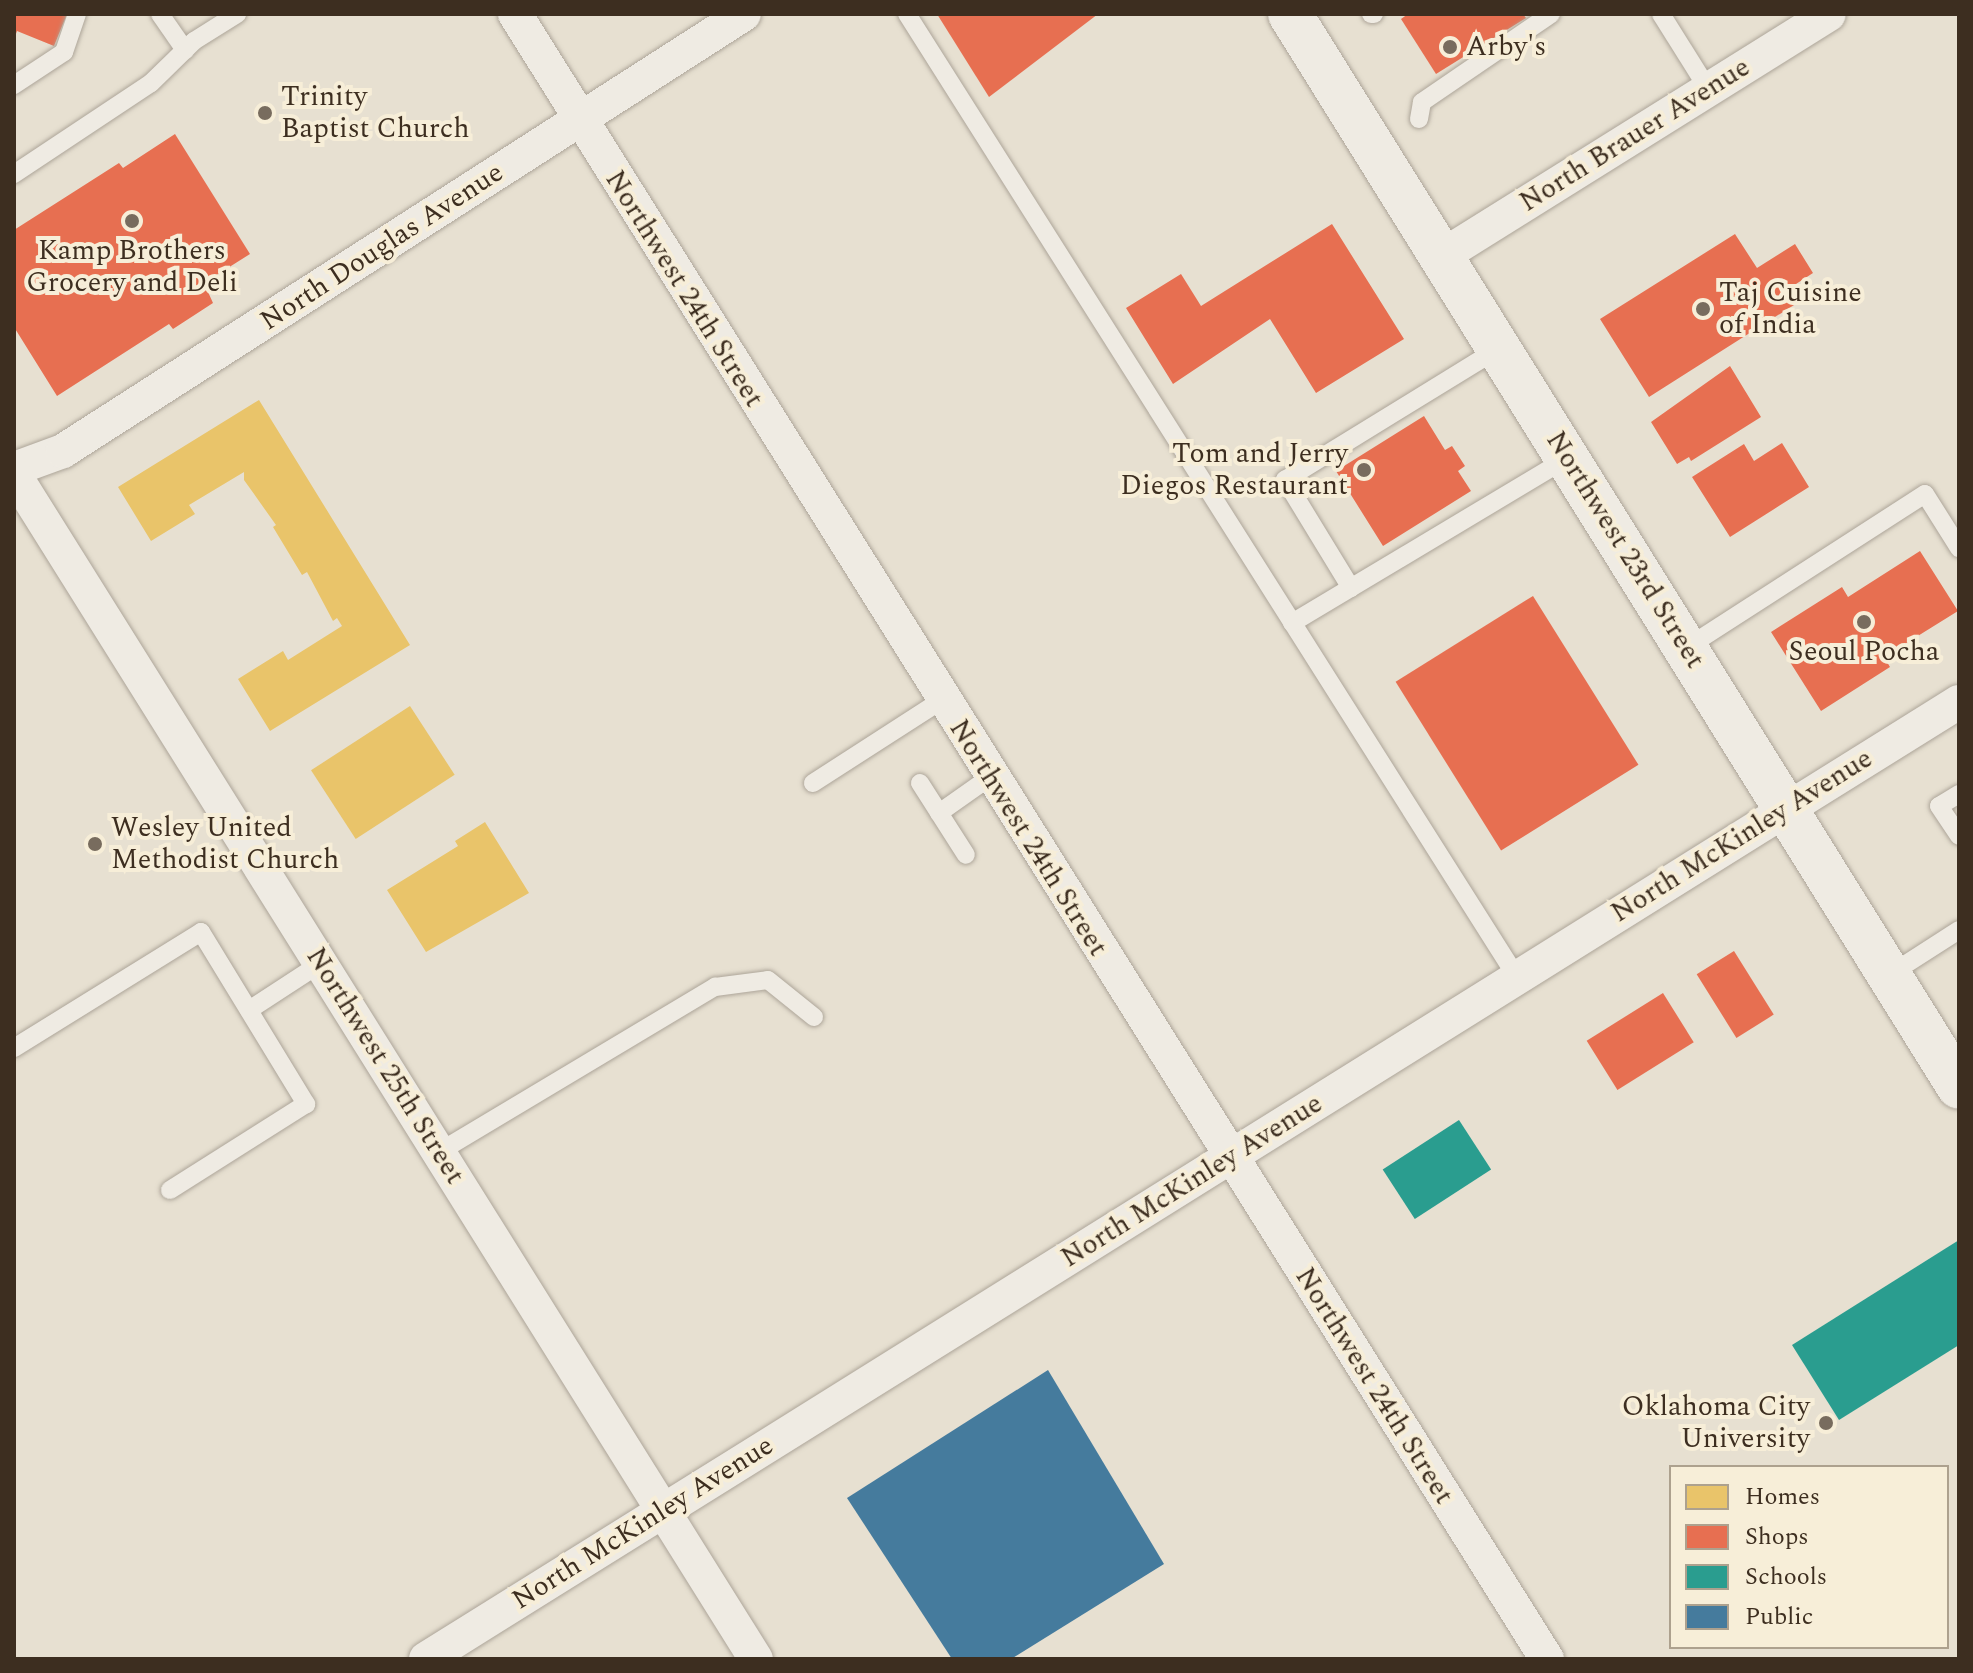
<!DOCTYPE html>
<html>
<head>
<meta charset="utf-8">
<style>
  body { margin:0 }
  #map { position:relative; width:1973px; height:1673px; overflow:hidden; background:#e7e0d1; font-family:Spectral,serif }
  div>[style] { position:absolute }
  .homes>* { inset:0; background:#e9c46a; transform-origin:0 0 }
  .shops>* { inset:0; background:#e76f51; transform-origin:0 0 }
  .schools>* { inset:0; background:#2a9d8f; transform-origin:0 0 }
  .public>* { inset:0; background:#457b9d }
  .roads { filter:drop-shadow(0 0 2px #ada599) drop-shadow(0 0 2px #ada599) }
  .service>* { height:18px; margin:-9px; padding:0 9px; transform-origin:9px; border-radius:9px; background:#efebe3 }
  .minor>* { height:34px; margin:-17px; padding:0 17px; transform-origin:17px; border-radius:17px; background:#efebe3 }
  .secondary>* { height:44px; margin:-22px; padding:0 22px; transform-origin:22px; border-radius:22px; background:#efebe3 }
  .dots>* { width:22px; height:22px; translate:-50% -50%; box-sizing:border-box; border:4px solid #f7eed8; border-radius:50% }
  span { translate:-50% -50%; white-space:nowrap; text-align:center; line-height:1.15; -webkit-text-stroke:8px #f7eed8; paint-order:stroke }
  .poi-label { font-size:28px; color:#3d2e20 }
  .left { translate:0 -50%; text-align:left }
  .right { translate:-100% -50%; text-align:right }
  .street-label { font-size:28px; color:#3d2e20 }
  .frame { position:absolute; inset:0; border:16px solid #3d2e20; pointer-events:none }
  .legend { position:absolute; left:1669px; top:1465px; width:280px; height:184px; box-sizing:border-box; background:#f7eed8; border:2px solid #ada18e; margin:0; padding:10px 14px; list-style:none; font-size:24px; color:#3d2e20 }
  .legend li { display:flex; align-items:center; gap:16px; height:40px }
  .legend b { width:40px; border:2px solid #ada18e }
</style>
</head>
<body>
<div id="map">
  <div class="homes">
    <div style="clip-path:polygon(259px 400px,410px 645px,270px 731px,238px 679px,283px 651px,288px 660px,342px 626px,337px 618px,333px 621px,307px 572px,302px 575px,273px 527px,276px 525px,244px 480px,244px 472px,189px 505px,195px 514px,151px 541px,118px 487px)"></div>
    <div style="left:410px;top:706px;width:82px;height:118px;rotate:57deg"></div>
    <div style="clip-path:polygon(485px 822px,529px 893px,426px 952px,387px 890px,458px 846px,455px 841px)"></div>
  </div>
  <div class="shops">
    <div style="clip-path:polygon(14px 14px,67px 14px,54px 46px,17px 31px,14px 39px)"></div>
    <div style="clip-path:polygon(937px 14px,1098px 14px,989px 97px)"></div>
    <div style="clip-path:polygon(1408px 14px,1523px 14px,1526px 18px,1436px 74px,1401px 19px)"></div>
    <div style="clip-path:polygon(175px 134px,250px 254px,204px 283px,213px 303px,173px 329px,169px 324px,57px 396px,14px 327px,14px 230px,119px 163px,123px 168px)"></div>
    <div style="clip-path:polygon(1332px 224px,1404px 339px,1316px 393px,1270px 319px,1173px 384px,1126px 308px,1181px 274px,1201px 306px)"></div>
    <div style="clip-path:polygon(1735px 234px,1757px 268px,1795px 244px,1813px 273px,1796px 284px,1805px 298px,1649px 397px,1600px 319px)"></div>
    <div style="clip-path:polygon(1730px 366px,1761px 417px,1691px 461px,1689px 457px,1677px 464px,1651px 422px)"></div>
    <div style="clip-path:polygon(1424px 416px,1445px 450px,1452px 446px,1465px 466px,1458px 471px,1471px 491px,1383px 546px,1336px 471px)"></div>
    <div style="clip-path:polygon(1782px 443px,1809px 487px,1730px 537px,1692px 477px,1744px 444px,1754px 461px)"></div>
    <div style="clip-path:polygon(1920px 551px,1958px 611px,1884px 657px,1890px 667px,1821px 711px,1771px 632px,1842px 587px,1848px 597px)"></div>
    <div style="left:1533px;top:596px;width:199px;height:162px;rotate:58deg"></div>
    <div style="left:1734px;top:951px;width:75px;height:44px;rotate:58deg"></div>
    <div style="left:1663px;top:993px;width:58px;height:90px;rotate:58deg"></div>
  </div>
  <div class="schools">
    <div style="left:1459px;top:1120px;width:59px;height:91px;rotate:57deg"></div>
    <div style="clip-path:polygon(1959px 1240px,1959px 1345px,1839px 1420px,1792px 1345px)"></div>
  </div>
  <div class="public">
    <div style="clip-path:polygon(1048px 1370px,1164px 1564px,1011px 1659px,952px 1659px,847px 1498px)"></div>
  </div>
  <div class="roads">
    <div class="service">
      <div style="left:160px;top:14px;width:44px;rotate:55.2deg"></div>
      <div style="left:907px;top:14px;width:1139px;rotate:57.66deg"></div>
      <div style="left:1371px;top:14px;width:3px"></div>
      <div style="left:1661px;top:14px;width:89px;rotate:57.9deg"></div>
      <div style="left:14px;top:85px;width:60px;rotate:-33.4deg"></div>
      <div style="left:64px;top:52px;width:40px;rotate:-71.1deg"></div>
      <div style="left:1419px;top:119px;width:17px;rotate:-80deg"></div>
      <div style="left:1422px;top:102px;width:156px;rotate:-34.3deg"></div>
      <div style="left:14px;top:174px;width:164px;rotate:-33.6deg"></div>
      <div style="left:151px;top:83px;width:60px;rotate:-44.3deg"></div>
      <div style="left:194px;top:41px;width:51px;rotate:-32.1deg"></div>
      <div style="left:1351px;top:588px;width:127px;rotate:-121.4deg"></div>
      <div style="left:1285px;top:480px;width:250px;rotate:-31.6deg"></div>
      <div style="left:1292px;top:623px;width:322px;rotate:-30.9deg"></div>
      <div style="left:1686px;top:648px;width:284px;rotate:-32.8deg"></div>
      <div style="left:1925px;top:494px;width:64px;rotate:57.8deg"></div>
      <div style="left:813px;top:783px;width:153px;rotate:-32.8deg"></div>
      <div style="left:920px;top:783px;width:85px;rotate:57.4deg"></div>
      <div style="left:1959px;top:794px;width:23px;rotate:149deg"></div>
      <div style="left:1939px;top:806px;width:36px;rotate:56deg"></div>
      <div style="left:939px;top:813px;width:62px;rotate:-35.2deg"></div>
      <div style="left:1889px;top:975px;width:83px;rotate:-32.7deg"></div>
      <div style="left:249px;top:1010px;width:86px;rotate:-33.1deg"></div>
      <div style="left:14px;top:1048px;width:220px;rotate:-31.8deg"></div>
      <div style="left:201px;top:932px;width:202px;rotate:58.6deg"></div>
      <div style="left:306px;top:1104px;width:161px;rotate:147.7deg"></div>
      <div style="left:439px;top:1152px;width:322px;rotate:-30.9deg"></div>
      <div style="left:715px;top:987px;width:53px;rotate:-7.5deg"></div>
      <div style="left:768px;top:980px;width:59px;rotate:38.8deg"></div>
    </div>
    <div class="minor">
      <div style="left:515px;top:14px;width:1942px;rotate:57.9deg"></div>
      <div style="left:1442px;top:256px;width:456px;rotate:-32deg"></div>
      <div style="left:14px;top:469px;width:52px;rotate:-20.2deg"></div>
      <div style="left:63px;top:451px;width:809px;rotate:-32.69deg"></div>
      <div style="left:14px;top:474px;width:1398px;rotate:57.95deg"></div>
      <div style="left:426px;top:1659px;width:1807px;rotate:-31.98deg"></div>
    </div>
    <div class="secondary">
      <div style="left:1290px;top:14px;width:1264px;rotate:58.06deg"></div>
    </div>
  </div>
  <div class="dots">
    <div style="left:1450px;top:47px;background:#786c5e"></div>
    <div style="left:265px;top:113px;background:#786c5e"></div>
    <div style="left:132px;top:221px;background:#786c5e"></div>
    <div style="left:1703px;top:309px;background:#786c5e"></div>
    <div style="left:1364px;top:470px;background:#786c5e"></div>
    <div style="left:1864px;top:622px;background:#786c5e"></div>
    <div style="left:95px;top:844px;background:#786c5e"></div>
    <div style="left:1826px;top:1423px;background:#786c5e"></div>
  </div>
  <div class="poi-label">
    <span class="left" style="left:1466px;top:47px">Arby's</span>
    <span class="left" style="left:281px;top:113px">Trinity<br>Baptist Church</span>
    <span style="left:132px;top:267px">Kamp Brothers<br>Grocery and Deli</span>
    <span class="left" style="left:1719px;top:309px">Taj Cuisine<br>of India</span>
    <span class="right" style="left:1348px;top:470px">Tom and Jerry<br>Diegos Restaurant</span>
    <span style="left:1864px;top:652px">Seoul Pocha</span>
    <span class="left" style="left:111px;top:844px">Wesley United<br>Methodist Church</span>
    <span class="right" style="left:1810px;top:1423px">Oklahoma City<br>University</span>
  </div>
  <div class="street-label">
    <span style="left:1635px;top:135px;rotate:-32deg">North Brauer Avenue</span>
    <span style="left:382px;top:247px;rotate:-33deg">North Douglas Avenue</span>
    <span style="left:684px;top:289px;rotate:58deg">Northwest 24th Street</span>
    <span style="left:1625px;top:550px;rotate:58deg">Northwest 23rd Street</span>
    <span style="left:1742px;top:836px;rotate:-32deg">North McKinley Avenue</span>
    <span style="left:1028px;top:838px;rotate:58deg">Northwest 24th Street</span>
    <span style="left:385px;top:1066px;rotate:58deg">Northwest 25th Street</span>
    <span style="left:1192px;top:1181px;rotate:-32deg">North McKinley Avenue</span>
    <span style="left:1374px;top:1386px;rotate:58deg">Northwest 24th Street</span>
    <span style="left:643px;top:1523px;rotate:-32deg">North McKinley Avenue</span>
  </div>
  <div class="frame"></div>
  <ul class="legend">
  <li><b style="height:22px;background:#e9c46a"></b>Homes</li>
  <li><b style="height:22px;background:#e76f51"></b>Shops</li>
  <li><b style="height:22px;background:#2a9d8f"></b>Schools</li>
  <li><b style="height:22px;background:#457b9d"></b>Public</li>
  </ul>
</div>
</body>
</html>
